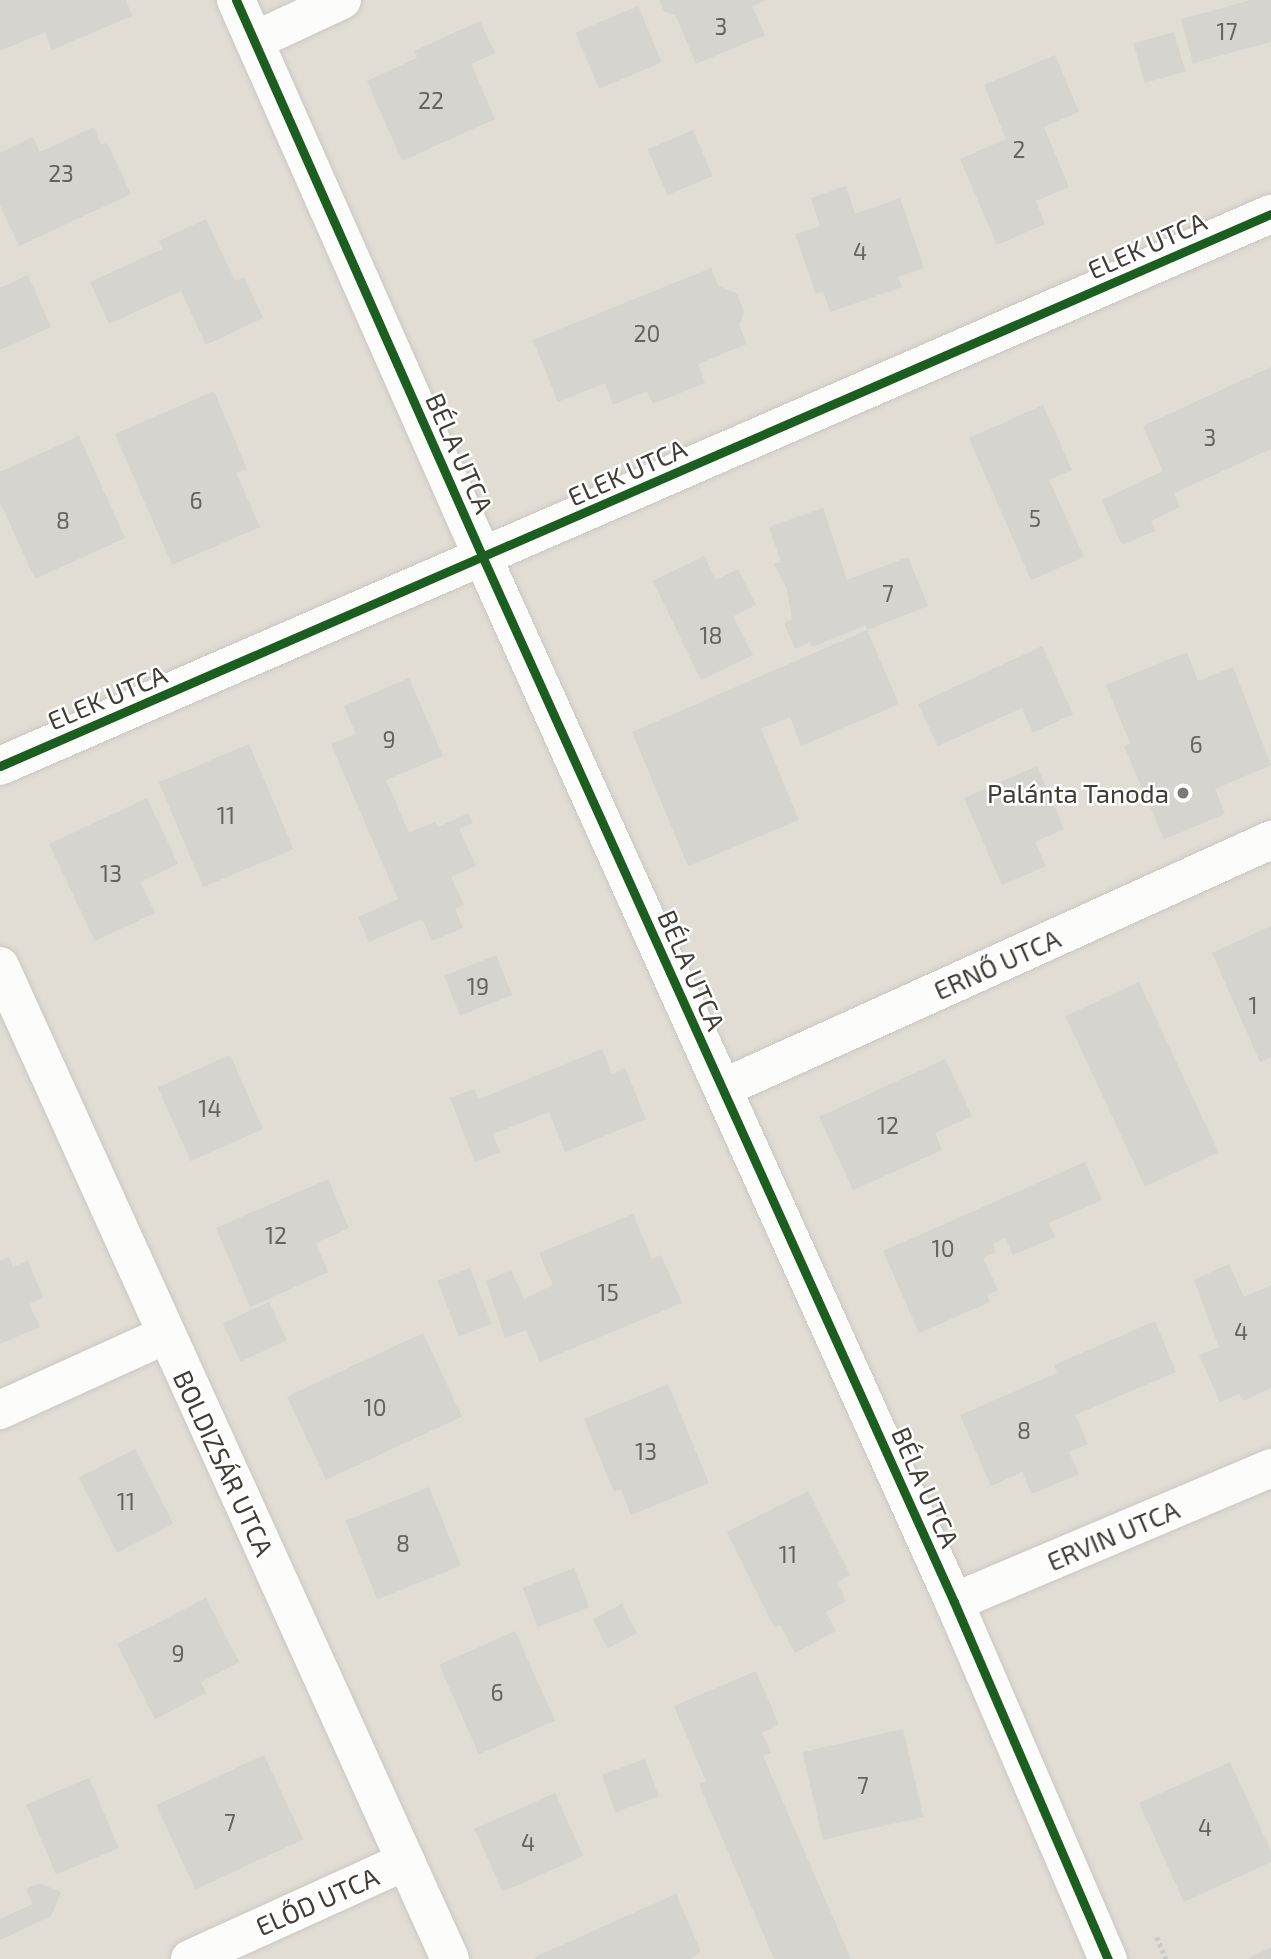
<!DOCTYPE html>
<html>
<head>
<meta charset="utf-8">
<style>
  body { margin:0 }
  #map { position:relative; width:1271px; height:1959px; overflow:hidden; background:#edebe7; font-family:"Exo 2",sans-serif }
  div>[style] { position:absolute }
  .residential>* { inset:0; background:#e1dcd4; transform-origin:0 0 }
  .building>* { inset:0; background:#d6d4cf; transform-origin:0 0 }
  .path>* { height:4.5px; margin-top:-2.25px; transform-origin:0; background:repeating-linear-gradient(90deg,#cccac6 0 3.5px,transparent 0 7px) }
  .roads { filter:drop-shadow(0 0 2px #c9c7c3) drop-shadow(0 0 2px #c9c7c3) }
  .minor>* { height:38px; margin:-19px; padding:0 19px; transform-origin:19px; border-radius:19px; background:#fcfcfb }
  .cycleway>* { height:9px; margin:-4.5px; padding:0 4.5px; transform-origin:4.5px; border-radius:4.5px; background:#1b5e20 }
  .dots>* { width:19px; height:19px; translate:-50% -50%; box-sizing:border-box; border:4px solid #fff; border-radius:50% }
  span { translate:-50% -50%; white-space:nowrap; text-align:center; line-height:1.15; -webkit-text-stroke:5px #fff; paint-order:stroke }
  .number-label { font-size:23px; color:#67635c }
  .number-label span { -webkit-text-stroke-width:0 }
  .street-label { font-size:26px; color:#413c34 }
  .poi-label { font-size:26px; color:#413c34 }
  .right { translate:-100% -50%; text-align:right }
</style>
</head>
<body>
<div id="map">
  <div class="residential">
    <div style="left:0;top:0;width:1271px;height:1959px"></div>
  </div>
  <div class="building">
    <div style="clip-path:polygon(0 0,126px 0,132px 16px,52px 50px,45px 32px,0 51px)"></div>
    <div style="clip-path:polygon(659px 0,767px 0,752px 6px,765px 35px,696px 64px,676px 16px,664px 11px)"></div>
    <div style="clip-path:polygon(1251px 0,1271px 0,1271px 42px,1193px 63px,1181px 19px)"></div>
    <div style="left:638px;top:6px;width:61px;height:68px;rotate:67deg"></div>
    <div style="clip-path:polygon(480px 21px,495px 53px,471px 64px,495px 119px,402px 161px,367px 81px,417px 58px,414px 51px)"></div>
    <div style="left:1174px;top:32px;width:41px;height:42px;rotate:74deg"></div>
    <div style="clip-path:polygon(1055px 55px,1079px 112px,1044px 127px,1069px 187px,1036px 201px,1045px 224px,997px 245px,960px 159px,1006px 139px,984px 85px)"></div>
    <div style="clip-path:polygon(94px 127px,101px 145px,107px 143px,131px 194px,19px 246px,0 205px,0 153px,33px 137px,40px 152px)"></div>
    <div style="left:693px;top:130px;width:50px;height:49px;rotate:67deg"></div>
    <div style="clip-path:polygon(846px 186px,855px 214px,900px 198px,924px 268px,898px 277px,902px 287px,830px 312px,823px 291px,816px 294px,795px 234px,820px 226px,811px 198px)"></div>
    <div style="clip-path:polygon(206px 219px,235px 281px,244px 277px,263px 318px,206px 345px,181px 291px,109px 324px,90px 282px,162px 249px,159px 241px)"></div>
    <div style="clip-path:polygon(711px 268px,718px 285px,737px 294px,744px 312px,739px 325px,747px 344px,698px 364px,705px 383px,653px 404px,647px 391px,613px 405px,605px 383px,558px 402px,533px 340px)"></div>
    <div style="clip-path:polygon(28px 275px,51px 327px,0 350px,0 288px)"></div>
    <div style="clip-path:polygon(1271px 367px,1271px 449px,1174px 493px,1180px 507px,1151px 521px,1155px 531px,1122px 545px,1102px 500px,1163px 471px,1143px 426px)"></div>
    <div style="clip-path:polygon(214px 391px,247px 469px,236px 473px,260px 527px,172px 565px,115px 434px)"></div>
    <div style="clip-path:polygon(1043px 405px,1072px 470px,1049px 480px,1084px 557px,1031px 580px,969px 438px)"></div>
    <div style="clip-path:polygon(79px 436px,125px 538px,35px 579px,0 502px,0 472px)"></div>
    <div style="clip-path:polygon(823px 508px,847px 580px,908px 557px,928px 606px,867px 630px,866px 625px,812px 647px,810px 642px,795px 649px,784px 623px,792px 620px,787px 589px,774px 564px,781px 562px,769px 527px)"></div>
    <div style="clip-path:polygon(704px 556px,716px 580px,738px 569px,756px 605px,733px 616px,753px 655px,701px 680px,653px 581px)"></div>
    <div style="clip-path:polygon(867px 630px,899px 704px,801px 746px,790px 717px,761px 729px,799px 820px,688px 866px,632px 732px)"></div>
    <div style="clip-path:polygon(1042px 646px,1073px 714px,1033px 733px,1022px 708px,938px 746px,918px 704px)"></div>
    <div style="clip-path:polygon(1187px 652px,1198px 681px,1233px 667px,1271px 765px,1215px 789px,1225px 814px,1164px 839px,1124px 746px,1130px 743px,1106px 685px)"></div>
    <div style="clip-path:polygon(409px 678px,443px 756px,386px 780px,409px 833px,435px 822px,438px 827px,468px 813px,473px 823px,459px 829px,476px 866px,451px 877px,464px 905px,455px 908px,463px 928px,432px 941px,422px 919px,369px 942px,358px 917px,398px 899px,331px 744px,356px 734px,344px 706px)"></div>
    <div style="left:249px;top:744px;width:114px;height:98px;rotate:67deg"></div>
    <div style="clip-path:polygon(1037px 766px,1064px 829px,1035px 842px,1046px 866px,1002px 885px,964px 798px)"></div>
    <div style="clip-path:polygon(147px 798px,178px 864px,140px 882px,155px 913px,95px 941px,49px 844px)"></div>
    <div style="clip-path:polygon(1271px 926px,1271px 1057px,1260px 1062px,1212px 953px)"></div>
    <div style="left:496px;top:955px;width:43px;height:56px;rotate:68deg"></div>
    <div style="left:1139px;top:982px;width:188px;height:81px;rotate:65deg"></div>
    <div style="clip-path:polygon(602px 1049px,612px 1074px,625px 1068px,646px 1119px,565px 1152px,549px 1112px,493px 1134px,500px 1152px,475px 1162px,450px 1098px,474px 1089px,479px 1099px)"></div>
    <div style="left:230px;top:1055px;width:81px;height:79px;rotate:66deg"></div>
    <div style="clip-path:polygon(945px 1059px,972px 1116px,935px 1133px,942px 1150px,853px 1190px,819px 1117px)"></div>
    <div style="clip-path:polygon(1085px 1162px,1102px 1200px,1049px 1223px,1055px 1237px,1013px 1255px,1005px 1238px,993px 1244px,996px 1252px,983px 1258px,998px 1290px,987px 1295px,990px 1302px,919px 1333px,883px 1251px)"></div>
    <div style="clip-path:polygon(328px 1179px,349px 1228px,316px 1243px,328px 1272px,250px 1307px,216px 1228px)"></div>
    <div style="clip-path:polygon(633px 1214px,652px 1259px,661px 1255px,682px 1303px,540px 1362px,526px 1330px,505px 1338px,486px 1281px,511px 1270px,524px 1299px,553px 1285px,539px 1253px)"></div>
    <div style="clip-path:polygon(9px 1257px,13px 1267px,28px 1261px,43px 1297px,29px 1304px,40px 1327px,0 1344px,0 1261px)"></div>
    <div style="clip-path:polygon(1229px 1264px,1244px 1297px,1271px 1285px,1271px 1388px,1243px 1401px,1239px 1394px,1220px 1402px,1199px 1355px,1219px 1347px,1194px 1280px)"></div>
    <div style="left:470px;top:1268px;width:60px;height:35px;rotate:69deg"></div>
    <div style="left:269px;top:1302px;width:42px;height:51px;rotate:65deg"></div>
    <div style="clip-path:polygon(1155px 1321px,1176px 1372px,1075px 1415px,1088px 1444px,1069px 1452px,1079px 1474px,1032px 1494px,1022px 1472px,991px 1486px,960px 1415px,1057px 1373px,1054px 1365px)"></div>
    <div style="left:423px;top:1333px;width:92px;height:150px;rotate:65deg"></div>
    <div style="clip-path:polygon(668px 1384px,709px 1483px,631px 1515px,621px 1489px,614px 1492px,584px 1419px)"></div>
    <div style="left:135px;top:1449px;width:84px;height:63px;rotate:63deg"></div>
    <div style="left:429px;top:1487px;width:85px;height:90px;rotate:68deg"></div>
    <div style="clip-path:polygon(808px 1491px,850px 1575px,837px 1582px,846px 1601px,826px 1612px,836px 1631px,795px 1653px,780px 1625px,774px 1627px,727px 1532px)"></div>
    <div style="left:574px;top:1568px;width:42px;height:55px;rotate:69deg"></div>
    <div style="clip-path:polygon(206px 1598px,239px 1662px,201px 1682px,206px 1693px,155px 1719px,117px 1644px)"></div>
    <div style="left:622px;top:1604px;width:33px;height:33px;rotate:63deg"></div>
    <div style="left:515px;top:1631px;width:98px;height:83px;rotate:66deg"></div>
    <div style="clip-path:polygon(756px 1671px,779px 1725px,762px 1733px,771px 1753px,763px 1756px,851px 1959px,774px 1959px,699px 1784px,706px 1781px,674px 1706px)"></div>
    <div style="left:903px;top:1729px;width:90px;height:103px;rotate:77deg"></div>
    <div style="left:264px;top:1755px;width:93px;height:119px;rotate:65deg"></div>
    <div style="left:645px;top:1759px;width:40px;height:46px;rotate:70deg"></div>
    <div style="clip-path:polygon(1230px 1762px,1271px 1851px,1271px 1862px,1184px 1902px,1139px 1803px)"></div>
    <div style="left:89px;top:1778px;width:76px;height:68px;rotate:67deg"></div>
    <div style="left:555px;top:1793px;width:69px;height:88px;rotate:66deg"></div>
    <div style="clip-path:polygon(39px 1883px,61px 1892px,51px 1916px,0 1940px,0 1919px,33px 1904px,26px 1889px)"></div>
    <div style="clip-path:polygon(676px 1894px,701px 1952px,690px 1959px,536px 1959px,535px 1957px)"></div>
    <div style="clip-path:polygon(1271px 1947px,1271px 1959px,1247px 1959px)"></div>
  </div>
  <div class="path">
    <div style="left:1157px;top:1937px;width:24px;rotate:68deg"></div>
  </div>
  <div class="roads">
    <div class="minor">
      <div style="left:236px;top:0;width:610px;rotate:66.12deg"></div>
      <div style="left:483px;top:558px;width:1145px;rotate:65.72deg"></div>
      <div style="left:954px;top:1602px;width:389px;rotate:66.7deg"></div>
      <div style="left:254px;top:41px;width:97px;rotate:-25deg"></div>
      <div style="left:0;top:766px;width:1386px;rotate:-23.48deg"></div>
      <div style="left:0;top:966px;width:1090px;rotate:65.62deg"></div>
      <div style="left:723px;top:1088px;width:602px;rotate:-24.35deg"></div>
      <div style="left:0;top:1410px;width:181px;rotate:-24.4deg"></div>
      <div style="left:954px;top:1602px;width:344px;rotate:-22.9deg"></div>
      <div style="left:190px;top:1959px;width:237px;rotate:-24.4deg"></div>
    </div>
  </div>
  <div class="cycleway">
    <div style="left:236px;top:0;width:610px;rotate:66.12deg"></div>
    <div style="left:483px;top:558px;width:1145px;rotate:65.72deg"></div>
    <div style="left:954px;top:1602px;width:389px;rotate:66.7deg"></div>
    <div style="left:0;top:766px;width:1386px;rotate:-23.48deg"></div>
  </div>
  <div class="dots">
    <div style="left:1183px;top:793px;background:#7d7973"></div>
  </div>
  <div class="number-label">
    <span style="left:721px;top:26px">3</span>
    <span style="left:1227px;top:31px">17</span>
    <span style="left:431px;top:100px">22</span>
    <span style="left:1019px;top:149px">2</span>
    <span style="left:61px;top:173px">23</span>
    <span style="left:860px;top:251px">4</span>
    <span style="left:647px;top:333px">20</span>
    <span style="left:1210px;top:437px">3</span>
    <span style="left:196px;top:500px">6</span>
    <span style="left:1035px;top:518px">5</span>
    <span style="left:63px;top:520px">8</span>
    <span style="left:888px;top:593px">7</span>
    <span style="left:711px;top:635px">18</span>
    <span style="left:389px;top:739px">9</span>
    <span style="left:1196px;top:744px">6</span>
    <span style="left:226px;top:815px">11</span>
    <span style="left:111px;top:873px">13</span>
    <span style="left:478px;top:986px">19</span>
    <span style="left:1253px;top:1005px">1</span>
    <span style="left:210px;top:1108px">14</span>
    <span style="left:888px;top:1125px">12</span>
    <span style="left:276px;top:1235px">12</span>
    <span style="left:943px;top:1248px">10</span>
    <span style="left:608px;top:1292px">15</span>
    <span style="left:1241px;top:1331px">4</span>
    <span style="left:375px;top:1407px">10</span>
    <span style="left:1024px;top:1430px">8</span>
    <span style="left:646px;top:1451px">13</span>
    <span style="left:126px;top:1501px">11</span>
    <span style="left:403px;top:1543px">8</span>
    <span style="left:788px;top:1554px">11</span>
    <span style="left:178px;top:1653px">9</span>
    <span style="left:497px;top:1692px">6</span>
    <span style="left:863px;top:1785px">7</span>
    <span style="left:230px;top:1822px">7</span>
    <span style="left:1205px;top:1827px">4</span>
    <span style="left:528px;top:1842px">4</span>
  </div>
  <div class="street-label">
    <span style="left:1147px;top:245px;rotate:-24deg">ELEK UTCA</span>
    <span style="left:460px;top:453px;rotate:66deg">BÉLA UTCA</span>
    <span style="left:627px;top:472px;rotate:-24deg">ELEK UTCA</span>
    <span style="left:107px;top:697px;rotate:-23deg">ELEK UTCA</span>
    <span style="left:997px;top:964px;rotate:-24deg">ERNŐ UTCA</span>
    <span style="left:692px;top:970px;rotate:66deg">BÉLA UTCA</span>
    <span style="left:224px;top:1463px;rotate:65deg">BOLDIZSÁR UTCA</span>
    <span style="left:926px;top:1487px;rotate:66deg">BÉLA UTCA</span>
    <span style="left:1113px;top:1535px;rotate:-23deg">ERVIN UTCA</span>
    <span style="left:317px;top:1901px;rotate:-24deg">ELŐD UTCA</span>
  </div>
  <div class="poi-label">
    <span class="right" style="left:1169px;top:793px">Palánta Tanoda</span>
  </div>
</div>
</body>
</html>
